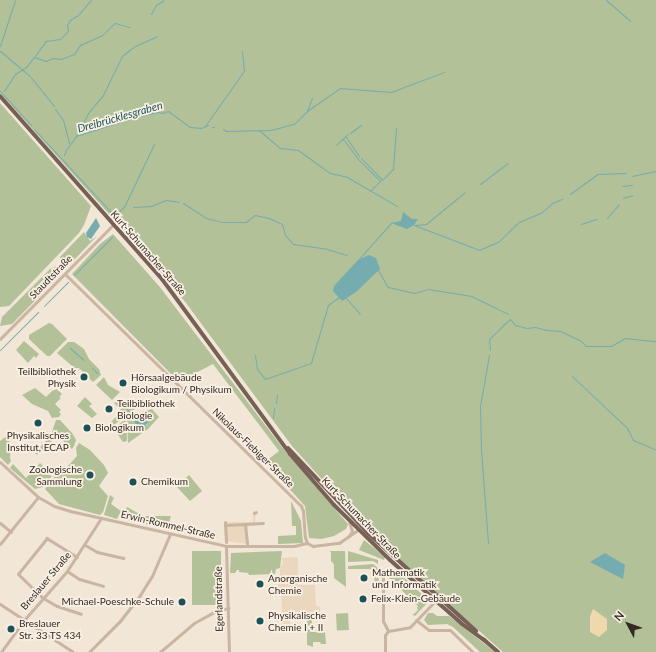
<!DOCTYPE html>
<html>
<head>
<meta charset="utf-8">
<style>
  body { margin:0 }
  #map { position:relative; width:656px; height:652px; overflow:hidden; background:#f2e6d7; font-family:Lato,sans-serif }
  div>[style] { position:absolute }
  .green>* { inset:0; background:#b2c197; transform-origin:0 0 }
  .sand>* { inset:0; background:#efd9ac }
  .plaza>* { inset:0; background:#ead7bd }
  .water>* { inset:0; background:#75acaf }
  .stream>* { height:1px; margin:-0.5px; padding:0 0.5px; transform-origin:0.5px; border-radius:0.5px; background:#75acaf }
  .minor>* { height:3px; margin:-1.5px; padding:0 1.5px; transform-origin:1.5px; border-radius:1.5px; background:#cab5a3 }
  .major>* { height:4px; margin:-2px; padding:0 2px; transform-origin:2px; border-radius:2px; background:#776156 }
  .dots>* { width:11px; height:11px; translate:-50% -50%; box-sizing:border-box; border:2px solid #f9f0e3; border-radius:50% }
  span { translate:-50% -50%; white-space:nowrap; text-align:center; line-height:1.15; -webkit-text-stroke:3.5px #f9f0e3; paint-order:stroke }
  .street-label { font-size:10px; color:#342a25 }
  .poi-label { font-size:10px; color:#342a25 }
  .right { translate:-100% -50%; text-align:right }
  .left { translate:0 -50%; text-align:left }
  .water-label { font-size:11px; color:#1a5257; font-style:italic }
  .north { position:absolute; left:608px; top:604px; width:40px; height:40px; -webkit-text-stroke:3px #f9f0e3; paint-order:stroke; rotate:311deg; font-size:11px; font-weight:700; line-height:16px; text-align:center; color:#342a25 }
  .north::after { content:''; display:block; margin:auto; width:14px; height:18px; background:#342a25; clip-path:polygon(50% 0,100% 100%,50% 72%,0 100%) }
</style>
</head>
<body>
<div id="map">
  <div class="green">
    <div style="clip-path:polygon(0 0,656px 0,656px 652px,503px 652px,417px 576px,365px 527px,292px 446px,186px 303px,155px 265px,0 93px)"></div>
    <div style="clip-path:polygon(0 103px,91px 206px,84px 225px,79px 233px,9px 306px,0 307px)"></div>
    <div style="clip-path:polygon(84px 232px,90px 241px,97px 236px,73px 261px,67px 265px,61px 264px,60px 257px)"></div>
    <div style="clip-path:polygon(113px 234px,159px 286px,285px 451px,348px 524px,346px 529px,334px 536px,321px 539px,309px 538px,305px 506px,265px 462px,279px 451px,213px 364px,184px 379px,177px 373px,173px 376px,72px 274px,100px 244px)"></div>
    <div style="clip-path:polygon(57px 266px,60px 269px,61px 272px,55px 280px,12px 324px,0 326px,2px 317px,50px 269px)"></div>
    <div style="clip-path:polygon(49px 323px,52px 324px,67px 339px,50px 356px,47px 356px,29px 339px,29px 335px)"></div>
    <div style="clip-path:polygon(24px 341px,39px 354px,36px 358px,34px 356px,28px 363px,16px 350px)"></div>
    <div style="clip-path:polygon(68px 342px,74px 342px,84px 349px,89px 359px,99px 369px,101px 375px,93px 382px,80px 369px,78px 371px,57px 353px)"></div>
    <div style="clip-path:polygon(104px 377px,108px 385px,120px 392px,112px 400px,96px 385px)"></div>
    <div style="clip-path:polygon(35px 388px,46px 397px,52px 391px,57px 389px,62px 394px,59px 397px,61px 398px,55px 404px,61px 410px,59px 412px,61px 414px,59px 417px,52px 418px,48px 411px,32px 404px,22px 395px)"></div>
    <div style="clip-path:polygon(85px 397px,92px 404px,89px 406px,97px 414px,92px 418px,77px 406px)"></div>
    <div style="clip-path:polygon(117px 400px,118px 402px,122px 402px,124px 405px,129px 404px,135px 409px,111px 427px,108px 425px,122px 411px,114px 403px)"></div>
    <div style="clip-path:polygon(152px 409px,159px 417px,148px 429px,128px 443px,127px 416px,130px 414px,132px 419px,140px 429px,148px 424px,147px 421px,151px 412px,146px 415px,139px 413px)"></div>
    <div style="clip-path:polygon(126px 418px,127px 441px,123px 442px,114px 429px)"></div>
    <div style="clip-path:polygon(56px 420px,60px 420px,72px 433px,76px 440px,74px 446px,72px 449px,60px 438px,50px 442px,37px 455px,35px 453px,51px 435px)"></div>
    <div style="clip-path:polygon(7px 436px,11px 445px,10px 458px,11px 461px,8px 465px,0 457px,0 441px)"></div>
    <div style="clip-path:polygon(79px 443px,90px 450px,104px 465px,108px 473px,99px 486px,108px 496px,103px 512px,100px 515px,59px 504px,45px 489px,54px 477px,60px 475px,77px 456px,76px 448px)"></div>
    <div style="clip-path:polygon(40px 463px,46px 469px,46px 474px,52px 476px,43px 487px,35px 489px,10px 468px,13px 464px,26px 478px)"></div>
    <div style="clip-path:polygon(189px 475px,202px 491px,190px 501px,177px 487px)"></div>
    <div style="clip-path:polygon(110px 495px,114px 498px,111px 504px,121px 511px,117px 519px,104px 515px)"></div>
    <div style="clip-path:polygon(291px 501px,301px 521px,303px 543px,278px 544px,278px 536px,296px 535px,296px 526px,292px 526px)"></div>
    <div style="clip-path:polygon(127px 507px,143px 516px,171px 516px,167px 529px,126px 520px,123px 516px)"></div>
    <div style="clip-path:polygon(364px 540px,385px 557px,384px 560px,359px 550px)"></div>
    <div style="left:192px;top:551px;width:29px;height:54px"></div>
    <div style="clip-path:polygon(282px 551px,280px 568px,276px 569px,275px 574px,249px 575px,248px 573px,239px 572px,239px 570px,237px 570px,235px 573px,230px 573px,231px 553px)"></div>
    <div style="clip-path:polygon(330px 551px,345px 551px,346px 587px,334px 578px,334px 564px,331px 561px,331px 553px)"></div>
    <div style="clip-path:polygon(348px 551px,378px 560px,378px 564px,373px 561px,348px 562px)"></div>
    <div style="clip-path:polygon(373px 564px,378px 568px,379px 588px,375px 589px,374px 569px,348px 569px,348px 566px)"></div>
    <div style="clip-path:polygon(398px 572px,428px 600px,428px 602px,415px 616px,412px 614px,414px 614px,418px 610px,417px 608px,418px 606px,396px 585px,394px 586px,392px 584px,392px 579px,389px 579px,393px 573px)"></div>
    <div style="left:348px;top:613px;width:17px;height:12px;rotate:87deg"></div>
    <div style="clip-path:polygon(428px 613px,433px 613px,437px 616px,449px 616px,495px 652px,480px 652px,453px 627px,447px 624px,428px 625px,424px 620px)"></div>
    <div style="clip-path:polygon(307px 616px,312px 616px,312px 632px,325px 632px,326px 644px,321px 644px,320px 642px,313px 642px,313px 647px,307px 645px)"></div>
  </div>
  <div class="sand">
    <div style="clip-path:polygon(593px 609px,607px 619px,607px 630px,599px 637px,590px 632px,590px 616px)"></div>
  </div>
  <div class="plaza">
    <div style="clip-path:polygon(253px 511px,256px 512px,255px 521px,256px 522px,247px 526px,248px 544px,225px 541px,224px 522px,253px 522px)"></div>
    <div style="clip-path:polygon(298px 557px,298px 585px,315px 585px,316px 606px,320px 607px,320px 612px,290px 613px,290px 628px,281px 629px,281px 623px,276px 623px,276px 613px,282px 613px,281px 588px,278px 588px,278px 579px,280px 578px,280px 566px,283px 565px,282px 558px)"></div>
  </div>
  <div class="water">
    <div style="clip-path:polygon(403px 212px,412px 219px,418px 219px,414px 225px,407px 229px,391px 223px,401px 221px)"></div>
    <div style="clip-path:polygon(96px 218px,100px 226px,91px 239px,87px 237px,86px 233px)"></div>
    <div style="clip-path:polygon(369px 255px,376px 258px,380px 269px,356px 292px,342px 301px,333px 291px,334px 286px,358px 260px)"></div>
    <div style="clip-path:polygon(151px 412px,151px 419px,147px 421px,148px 423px,139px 431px,131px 415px,134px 418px,135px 414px,146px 415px)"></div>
    <div style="clip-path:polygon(605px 553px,625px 565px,623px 579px,590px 562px)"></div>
  </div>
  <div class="stream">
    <div style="left:606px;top:0;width:32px;rotate:41deg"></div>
    <div style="left:151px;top:14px;width:10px;rotate:-61deg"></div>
    <div style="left:156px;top:5px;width:9px;rotate:-32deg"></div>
    <div style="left:0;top:46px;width:48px;rotate:-71.9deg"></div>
    <div style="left:0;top:51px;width:38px;rotate:40deg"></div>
    <div style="left:29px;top:75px;width:40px;rotate:51deg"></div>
    <div style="left:35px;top:56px;width:19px;rotate:-54deg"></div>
    <div style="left:46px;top:41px;width:14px;rotate:-8deg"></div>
    <div style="left:60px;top:39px;width:11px;rotate:-45deg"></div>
    <div style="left:68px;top:31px;width:6px;rotate:-99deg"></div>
    <div style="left:67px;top:25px;width:6px;rotate:-59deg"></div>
    <div style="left:70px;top:20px;width:9px;rotate:-32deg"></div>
    <div style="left:78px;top:15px;width:20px;rotate:-49deg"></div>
    <div style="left:0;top:91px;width:46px;rotate:47.6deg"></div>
    <div style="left:4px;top:91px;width:20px;rotate:-57deg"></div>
    <div style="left:15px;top:74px;width:13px;rotate:-32deg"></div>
    <div style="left:26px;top:67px;width:13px;rotate:-51deg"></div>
    <div style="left:34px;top:57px;width:13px;rotate:18deg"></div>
    <div style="left:46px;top:61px;width:8px;rotate:-23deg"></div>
    <div style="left:53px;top:58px;width:8px;rotate:7deg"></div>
    <div style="left:61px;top:59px;width:14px;rotate:-21deg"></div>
    <div style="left:74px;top:54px;width:11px;rotate:-56deg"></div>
    <div style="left:80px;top:45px;width:24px;rotate:-24deg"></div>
    <div style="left:102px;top:35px;width:18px;rotate:-43deg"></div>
    <div style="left:115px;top:23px;width:15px;rotate:16deg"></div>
    <div style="left:55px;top:109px;width:14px;rotate:54deg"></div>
    <div style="left:63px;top:120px;width:24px;rotate:75deg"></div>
    <div style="left:307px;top:111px;width:40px;rotate:-34.9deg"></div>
    <div style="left:340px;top:88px;width:51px;rotate:4.5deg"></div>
    <div style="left:391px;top:92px;width:57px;rotate:-20.7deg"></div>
    <div style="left:205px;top:126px;width:67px;rotate:-54.7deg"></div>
    <div style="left:244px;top:71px;width:20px;rotate:-96deg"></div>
    <div style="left:212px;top:127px;width:2px"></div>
    <div style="left:34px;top:129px;width:127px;rotate:47.2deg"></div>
    <div style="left:223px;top:129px;width:4px;rotate:34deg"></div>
    <div style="left:226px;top:131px;width:45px;rotate:-1.3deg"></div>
    <div style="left:271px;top:130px;width:24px;rotate:-15deg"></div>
    <div style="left:294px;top:124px;width:18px;rotate:-45deg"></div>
    <div style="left:307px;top:111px;width:14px;rotate:-69deg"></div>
    <div style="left:259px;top:130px;width:28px;rotate:41deg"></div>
    <div style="left:280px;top:148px;width:18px;rotate:6deg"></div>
    <div style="left:298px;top:150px;width:39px;rotate:36deg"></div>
    <div style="left:330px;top:173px;width:17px;rotate:13deg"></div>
    <div style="left:347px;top:177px;width:58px;rotate:30.1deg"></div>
    <div style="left:350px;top:133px;width:14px;rotate:-36deg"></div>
    <div style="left:76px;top:136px;width:26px;rotate:-62deg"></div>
    <div style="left:88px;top:113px;width:23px;rotate:-50deg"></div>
    <div style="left:103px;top:95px;width:43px;rotate:-64deg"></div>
    <div style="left:122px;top:56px;width:16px;rotate:-38deg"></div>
    <div style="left:135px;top:46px;width:24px;rotate:-24deg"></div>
    <div style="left:346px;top:137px;width:23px;rotate:56deg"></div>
    <div style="left:343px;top:139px;width:26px;rotate:53deg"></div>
    <div style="left:359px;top:160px;width:30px;rotate:45deg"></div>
    <div style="left:380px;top:181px;width:13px;rotate:135deg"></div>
    <div style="left:336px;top:145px;width:16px;rotate:-43deg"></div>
    <div style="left:64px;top:155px;width:5px;rotate:-68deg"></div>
    <div style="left:66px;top:150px;width:17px;rotate:-54deg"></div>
    <div style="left:76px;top:136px;width:62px;rotate:-17.9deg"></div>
    <div style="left:135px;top:117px;width:24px;rotate:-12deg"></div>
    <div style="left:158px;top:112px;width:5px;rotate:11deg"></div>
    <div style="left:163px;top:113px;width:5px;rotate:-22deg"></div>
    <div style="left:168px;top:111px;width:27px;rotate:36deg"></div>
    <div style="left:190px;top:127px;width:11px;rotate:5deg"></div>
    <div style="left:201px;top:128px;width:8px;rotate:-23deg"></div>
    <div style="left:361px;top:158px;width:30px;rotate:46deg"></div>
    <div style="left:382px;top:180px;width:16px;rotate:-45deg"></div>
    <div style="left:393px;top:169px;width:41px;rotate:-85.8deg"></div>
    <div style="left:632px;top:176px;width:25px;rotate:-12deg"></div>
    <div style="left:480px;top:184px;width:35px;rotate:-37deg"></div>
    <div style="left:622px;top:186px;width:10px;rotate:-6deg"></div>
    <div style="left:570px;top:194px;width:34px;rotate:-36deg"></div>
    <div style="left:598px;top:174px;width:28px;rotate:-2deg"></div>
    <div style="left:623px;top:198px;width:10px;rotate:-17deg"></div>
    <div style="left:183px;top:203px;width:27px;rotate:33deg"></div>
    <div style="left:206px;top:218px;width:16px;rotate:14deg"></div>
    <div style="left:222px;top:222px;width:24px"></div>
    <div style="left:246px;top:222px;width:11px;rotate:-38deg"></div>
    <div style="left:255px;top:215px;width:14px;rotate:12deg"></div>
    <div style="left:269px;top:218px;width:14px;rotate:25deg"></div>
    <div style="left:282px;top:224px;width:11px;rotate:75deg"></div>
    <div style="left:285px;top:235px;width:12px;rotate:48deg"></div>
    <div style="left:293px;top:244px;width:34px;rotate:8deg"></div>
    <div style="left:327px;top:249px;width:21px;rotate:17deg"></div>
    <div style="left:133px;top:207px;width:18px;rotate:-3deg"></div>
    <div style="left:151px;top:206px;width:16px;rotate:-22deg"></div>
    <div style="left:166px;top:200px;width:13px;rotate:9deg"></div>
    <div style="left:118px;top:212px;width:8px;rotate:-40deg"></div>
    <div style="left:124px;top:207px;width:70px;rotate:-64.5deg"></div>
    <div style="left:607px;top:218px;width:18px;rotate:-49deg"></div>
    <div style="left:581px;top:224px;width:16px;rotate:-18deg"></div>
    <div style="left:414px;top:225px;width:70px;rotate:21deg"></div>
    <div style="left:479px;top:250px;width:21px;rotate:-23deg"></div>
    <div style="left:498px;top:242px;width:29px;rotate:-44deg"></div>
    <div style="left:519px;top:222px;width:25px;rotate:-23deg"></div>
    <div style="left:542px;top:212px;width:13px;rotate:-42deg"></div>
    <div style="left:552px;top:203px;width:11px;rotate:-22deg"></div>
    <div style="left:415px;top:225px;width:11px;rotate:-5deg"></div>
    <div style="left:426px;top:224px;width:50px;rotate:-39.4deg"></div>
    <div style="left:358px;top:260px;width:50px;rotate:-48.3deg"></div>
    <div style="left:378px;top:270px;width:20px;rotate:60deg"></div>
    <div style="left:388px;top:287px;width:27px;rotate:13deg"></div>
    <div style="left:414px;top:293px;width:15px;rotate:-16deg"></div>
    <div style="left:428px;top:289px;width:44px;rotate:9.2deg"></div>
    <div style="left:471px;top:296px;width:41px;rotate:25.9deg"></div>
    <div style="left:74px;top:275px;width:54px;rotate:-45deg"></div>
    <div style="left:346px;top:298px;width:21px;rotate:49deg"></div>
    <div style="left:44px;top:306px;width:34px;rotate:-45deg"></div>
    <div style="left:70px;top:348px;width:18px;rotate:41deg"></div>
    <div style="left:0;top:350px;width:54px;rotate:-45deg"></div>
    <div style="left:490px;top:350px;width:11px;rotate:-95deg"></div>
    <div style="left:489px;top:339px;width:29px;rotate:-44deg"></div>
    <div style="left:510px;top:319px;width:8px;rotate:50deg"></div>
    <div style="left:515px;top:325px;width:12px;rotate:14deg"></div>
    <div style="left:527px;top:328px;width:8px;rotate:-7deg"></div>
    <div style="left:535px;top:327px;width:12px;rotate:14deg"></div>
    <div style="left:547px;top:330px;width:13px;rotate:4deg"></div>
    <div style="left:560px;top:331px;width:23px;rotate:25deg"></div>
    <div style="left:581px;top:341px;width:7px;rotate:45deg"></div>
    <div style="left:586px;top:346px;width:25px"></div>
    <div style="left:611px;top:346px;width:16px;rotate:-30deg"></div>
    <div style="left:625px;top:338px;width:31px;rotate:6deg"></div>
    <div style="left:255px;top:355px;width:14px;rotate:82deg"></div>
    <div style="left:257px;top:369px;width:13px;rotate:51deg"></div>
    <div style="left:265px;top:379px;width:49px;rotate:-19.2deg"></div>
    <div style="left:311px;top:363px;width:60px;rotate:-73.7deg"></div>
    <div style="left:328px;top:305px;width:14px;rotate:-36deg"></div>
    <div style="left:92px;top:368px;width:7px;rotate:45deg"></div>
    <div style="left:572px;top:376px;width:76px;rotate:43.4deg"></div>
    <div style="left:627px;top:428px;width:13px;rotate:63deg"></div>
    <div style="left:633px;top:440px;width:25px;rotate:23deg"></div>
    <div style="left:276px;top:403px;width:8px;rotate:-83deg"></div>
    <div style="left:125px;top:405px;width:8px;rotate:60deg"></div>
    <div style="left:273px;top:418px;width:10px;rotate:-84deg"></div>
    <div style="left:488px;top:543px;width:94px;rotate:-94.3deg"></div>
    <div style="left:481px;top:449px;width:43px;rotate:-91.3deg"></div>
    <div style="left:480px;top:406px;width:52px;rotate:-80deg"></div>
  </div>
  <div class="minor">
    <div style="left:65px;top:274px;width:331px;rotate:44.5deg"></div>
    <div style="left:301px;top:506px;width:5px;rotate:68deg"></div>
    <div style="left:303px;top:511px;width:26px;rotate:86deg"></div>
    <div style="left:305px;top:537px;width:6px;rotate:72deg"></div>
    <div style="left:0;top:339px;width:161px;rotate:-45.3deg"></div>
    <div style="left:0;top:462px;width:52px;rotate:42.6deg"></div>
    <div style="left:38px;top:497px;width:18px;rotate:29deg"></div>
    <div style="left:54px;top:506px;width:17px;rotate:17deg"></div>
    <div style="left:70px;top:511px;width:160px;rotate:12.6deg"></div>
    <div style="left:226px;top:546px;width:68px"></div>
    <div style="left:294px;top:546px;width:13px;rotate:-13deg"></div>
    <div style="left:254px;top:513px;width:2px;rotate:-27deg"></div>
    <div style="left:225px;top:522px;width:20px;rotate:87deg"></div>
    <div style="left:0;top:523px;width:14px;rotate:39deg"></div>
    <div style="left:245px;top:524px;width:20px;rotate:84deg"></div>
    <div style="left:225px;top:525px;width:38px;rotate:-3deg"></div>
    <div style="left:348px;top:537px;width:7px;rotate:-56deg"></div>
    <div style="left:352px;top:531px;width:9px;rotate:-108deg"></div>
    <div style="left:307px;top:543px;width:7px;rotate:27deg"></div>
    <div style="left:313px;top:546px;width:26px;rotate:-7deg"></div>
    <div style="left:339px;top:543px;width:24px;rotate:-35deg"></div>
    <div style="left:0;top:544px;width:60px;rotate:-51deg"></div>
    <div style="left:85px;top:545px;width:14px;rotate:30deg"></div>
    <div style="left:97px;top:552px;width:27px;rotate:13deg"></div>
    <div style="left:226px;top:546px;width:106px;rotate:88.4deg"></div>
    <div style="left:77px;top:557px;width:36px;rotate:-148deg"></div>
    <div style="left:47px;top:538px;width:46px;rotate:128.9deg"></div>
    <div style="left:18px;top:574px;width:35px;rotate:44deg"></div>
    <div style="left:43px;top:598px;width:16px;rotate:30deg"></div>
    <div style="left:57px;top:606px;width:25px;rotate:18deg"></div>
    <div style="left:386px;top:570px;width:6px;rotate:121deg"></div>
    <div style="left:383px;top:575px;width:46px;rotate:90deg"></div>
    <div style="left:383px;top:621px;width:11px;rotate:63deg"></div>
    <div style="left:67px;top:571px;width:14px;rotate:34deg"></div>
    <div style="left:79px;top:579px;width:25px;rotate:16deg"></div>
    <div style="left:0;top:604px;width:87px;rotate:33.3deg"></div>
    <div style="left:416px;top:620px;width:16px;rotate:38deg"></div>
    <div style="left:429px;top:630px;width:21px"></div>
    <div style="left:450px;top:630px;width:32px;rotate:44deg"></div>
    <div style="left:1px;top:652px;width:39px;rotate:-54deg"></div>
    <div style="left:24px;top:620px;width:65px;rotate:-48.7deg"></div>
    <div style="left:67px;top:571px;width:63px;rotate:-57.3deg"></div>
    <div style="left:89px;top:652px;width:44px;rotate:-45deg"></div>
    <div style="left:120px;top:621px;width:33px;rotate:-52deg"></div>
    <div style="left:140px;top:595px;width:22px;rotate:-58deg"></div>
    <div style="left:152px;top:576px;width:46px;rotate:-66.8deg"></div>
    <div style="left:160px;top:652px;width:45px;rotate:-40.5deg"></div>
    <div style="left:194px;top:623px;width:23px;rotate:-29deg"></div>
    <div style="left:214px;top:612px;width:15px;rotate:-16deg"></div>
    <div style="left:385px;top:652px;width:17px;rotate:-90deg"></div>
    <div style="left:385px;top:635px;width:5px;rotate:-53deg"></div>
    <div style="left:388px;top:631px;width:22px;rotate:-10deg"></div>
    <div style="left:410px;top:627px;width:40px;rotate:-46deg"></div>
  </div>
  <div class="major">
    <div style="left:0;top:96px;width:244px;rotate:48.5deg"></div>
    <div style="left:162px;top:279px;width:217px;rotate:53.8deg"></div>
    <div style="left:290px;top:454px;width:67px;rotate:49.2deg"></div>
    <div style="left:334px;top:505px;width:78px;rotate:44.5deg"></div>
    <div style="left:390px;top:560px;width:96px;rotate:41.6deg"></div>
    <div style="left:462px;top:624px;width:29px;rotate:36deg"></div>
    <div style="left:288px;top:448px;width:117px;rotate:46.7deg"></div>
    <div style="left:368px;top:533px;width:146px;rotate:42.2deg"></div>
    <div style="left:483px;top:639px;width:20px;rotate:41deg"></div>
  </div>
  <div class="dots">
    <div style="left:84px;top:377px;background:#1a5257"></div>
    <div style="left:123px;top:383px;background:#1a5257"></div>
    <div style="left:109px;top:409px;background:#1a5257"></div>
    <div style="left:38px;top:423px;background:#1a5257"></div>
    <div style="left:87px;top:428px;background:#1a5257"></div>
    <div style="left:90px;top:475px;background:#1a5257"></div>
    <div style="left:133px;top:482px;background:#1a5257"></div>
    <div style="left:364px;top:578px;background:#1a5257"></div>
    <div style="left:260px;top:584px;background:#1a5257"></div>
    <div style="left:363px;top:599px;background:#1a5257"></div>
    <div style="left:182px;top:602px;background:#1a5257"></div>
    <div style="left:260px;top:621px;background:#1a5257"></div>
    <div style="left:11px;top:629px;background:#1a5257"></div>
  </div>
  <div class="street-label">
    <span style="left:148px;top:253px;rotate:49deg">Kurt-Schumacher-Straße</span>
    <span style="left:51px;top:277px;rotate:-46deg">Staudtstraße</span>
    <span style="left:253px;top:448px;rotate:44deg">Nikolaus-Fiebiger-Straße</span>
    <span style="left:361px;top:518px;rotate:46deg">Kurt-Schumacher-Straße</span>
    <span style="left:168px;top:525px;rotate:13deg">Erwin-Rommel-Straße</span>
    <span style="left:46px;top:581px;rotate:-50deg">Breslauer Straße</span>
    <span style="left:219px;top:599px;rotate:-91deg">Egerlandstraße</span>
  </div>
  <div class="poi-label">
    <span class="right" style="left:76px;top:377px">Teilbibliothek<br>Physik</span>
    <span class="left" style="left:131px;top:383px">Hörsaalgebäude<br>Biologikum / Physikum</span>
    <span class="left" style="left:117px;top:409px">Teilbibliothek<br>Biologie</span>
    <span class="left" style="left:95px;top:428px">Biologikum</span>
    <span style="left:38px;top:441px">Physikalisches<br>Institut, ECAP</span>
    <span class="right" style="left:82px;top:475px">Zoologische<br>Sammlung</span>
    <span class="left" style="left:141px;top:482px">Chemikum</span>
    <span class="left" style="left:372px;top:578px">Mathematik<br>und Informatik</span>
    <span class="left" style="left:268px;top:584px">Anorganische<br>Chemie</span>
    <span class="left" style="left:371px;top:599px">Felix-Klein-Gebäude</span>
    <span class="right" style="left:174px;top:602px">Michael-Poeschke-Schule</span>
    <span class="left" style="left:268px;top:621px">Physikalische<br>Chemie I + II</span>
    <span class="left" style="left:19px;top:629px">Breslauer<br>Str. 33 TS 434</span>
  </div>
  <div class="water-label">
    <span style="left:120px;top:117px;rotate:-16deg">Dreibrücklesgraben</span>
  </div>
  <div class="north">N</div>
</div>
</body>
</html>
